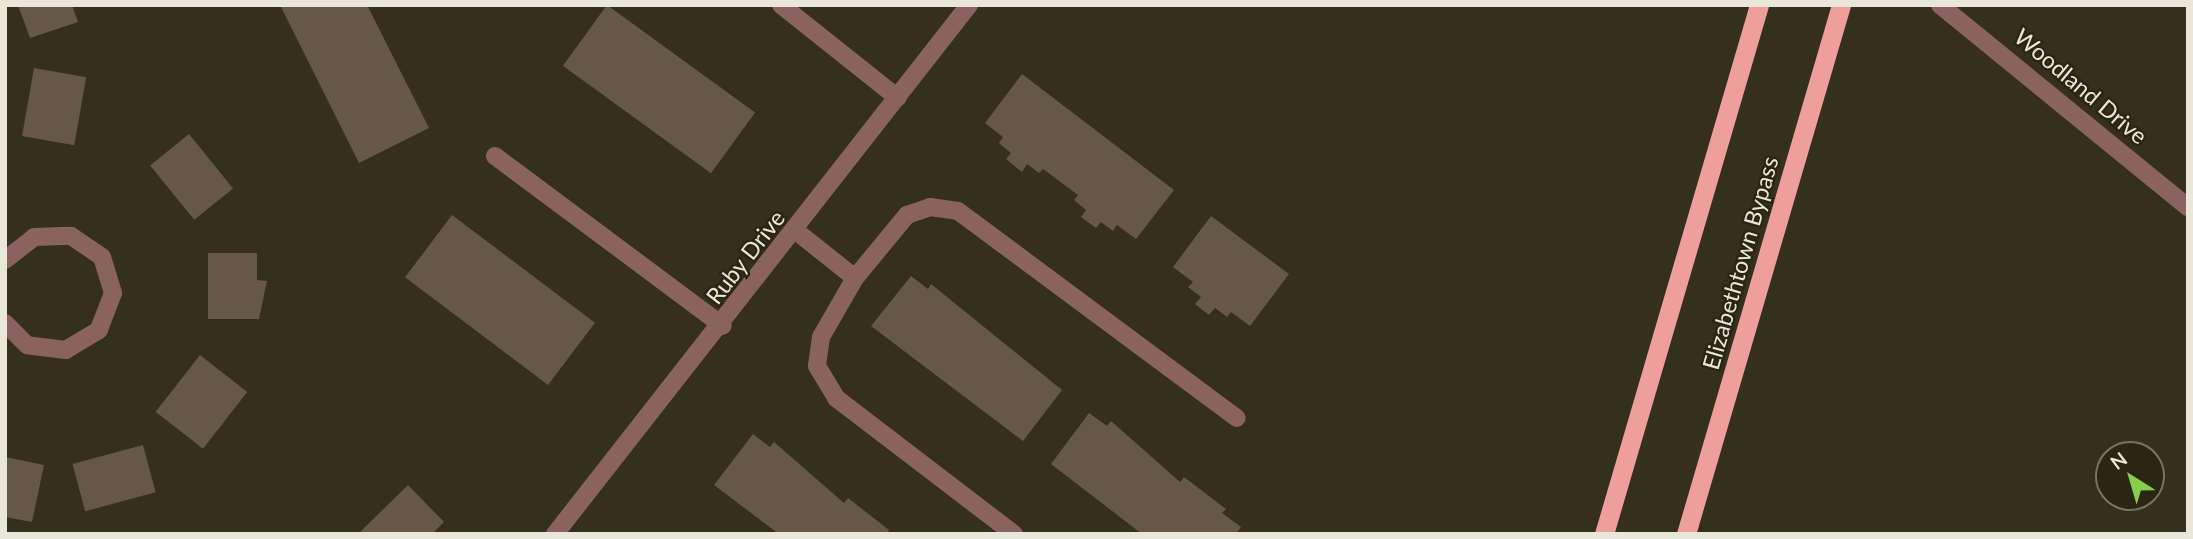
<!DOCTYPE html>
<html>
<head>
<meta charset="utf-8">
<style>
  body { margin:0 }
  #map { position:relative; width:2193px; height:539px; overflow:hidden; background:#35301e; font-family:Lato,sans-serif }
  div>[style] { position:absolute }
  .building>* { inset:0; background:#655848; transform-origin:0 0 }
  .service>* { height:18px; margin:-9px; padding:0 9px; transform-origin:9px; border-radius:9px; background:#8a625f }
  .minor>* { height:18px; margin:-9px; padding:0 9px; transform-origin:9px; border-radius:9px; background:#8a625f }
  .tertiary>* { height:18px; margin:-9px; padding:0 9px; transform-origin:9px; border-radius:9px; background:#8a625f }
  .trunk>* { height:19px; margin:-9.5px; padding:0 9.5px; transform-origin:9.5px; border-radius:9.5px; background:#ee9f9a }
  span { translate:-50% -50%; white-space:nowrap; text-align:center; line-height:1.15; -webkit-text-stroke:5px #2b2614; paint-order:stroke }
  .street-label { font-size:23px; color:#e9e6da }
  .frame { position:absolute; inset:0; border:7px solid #e9e6da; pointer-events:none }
  .north { position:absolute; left:2095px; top:441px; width:70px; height:70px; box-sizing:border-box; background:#2b2614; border:2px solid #777363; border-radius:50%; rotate:323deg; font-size:19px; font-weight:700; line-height:28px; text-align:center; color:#e9e6da }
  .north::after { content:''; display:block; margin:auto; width:24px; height:32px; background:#86cf4b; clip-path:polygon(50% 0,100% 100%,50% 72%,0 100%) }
</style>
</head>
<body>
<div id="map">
  <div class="building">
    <div style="clip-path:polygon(18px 5px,72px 5px,78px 22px,30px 38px)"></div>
    <div style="clip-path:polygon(280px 5px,367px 5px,429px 128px,359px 163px)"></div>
    <div style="left:607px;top:5px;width:183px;height:75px;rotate:36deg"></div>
    <div style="left:34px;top:68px;width:53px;height:69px;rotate:10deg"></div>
    <div style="clip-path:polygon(1022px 74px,1174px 190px,1136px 239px,1117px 225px,1113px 231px,1101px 222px,1096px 228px,1081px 217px,1086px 210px,1074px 200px,1078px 195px,1043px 169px,1039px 173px,1027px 164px,1022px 172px,1006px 159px,1011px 153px,999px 143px,1003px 137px,985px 123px)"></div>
    <div style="left:189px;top:134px;width:70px;height:50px;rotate:51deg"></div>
    <div style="left:452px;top:215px;width:179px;height:78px;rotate:37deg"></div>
    <div style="clip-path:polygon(1211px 216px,1289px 274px,1250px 326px,1231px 312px,1227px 317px,1215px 308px,1209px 315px,1195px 304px,1201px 297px,1188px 287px,1193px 282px,1173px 267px)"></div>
    <div style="clip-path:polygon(208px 253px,257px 253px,257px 280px,267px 281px,259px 319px,208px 319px)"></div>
    <div style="clip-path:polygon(911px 276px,928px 289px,931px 284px,1062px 390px,1023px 441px,871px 326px)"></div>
    <div style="left:200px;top:355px;width:60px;height:72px;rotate:38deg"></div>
    <div style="clip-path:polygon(1089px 413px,1107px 426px,1111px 421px,1180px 482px,1184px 477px,1226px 509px,1222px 513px,1241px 527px,1236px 534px,1142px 534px,1051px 464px)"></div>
    <div style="clip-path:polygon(753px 434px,770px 447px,774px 442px,844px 503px,848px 498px,889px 530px,887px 534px,779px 534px,714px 485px)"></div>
    <div style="left:143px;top:445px;width:49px;height:73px;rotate:75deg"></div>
    <div style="clip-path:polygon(5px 457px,44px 465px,32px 522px,5px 517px)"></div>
    <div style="clip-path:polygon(408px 485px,444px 522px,432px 534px,358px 534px)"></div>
  </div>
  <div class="service">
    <div style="left:495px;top:156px;width:284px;rotate:36.7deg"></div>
    <div style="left:796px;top:231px;width:75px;rotate:38.5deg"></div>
    <div style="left:855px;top:278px;width:82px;rotate:-50.5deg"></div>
    <div style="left:907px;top:215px;width:24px;rotate:-19deg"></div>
    <div style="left:930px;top:207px;width:28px;rotate:8deg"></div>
    <div style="left:958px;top:211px;width:347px;rotate:36.6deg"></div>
    <div style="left:855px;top:278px;width:68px;rotate:120deg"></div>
    <div style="left:821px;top:337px;width:29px;rotate:98deg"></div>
    <div style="left:817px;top:366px;width:37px;rotate:59deg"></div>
    <div style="left:836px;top:398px;width:224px;rotate:37.4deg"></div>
  </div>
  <div class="minor">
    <div style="left:781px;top:5px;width:149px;rotate:38.5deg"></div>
    <div style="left:5px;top:260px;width:37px;rotate:-38deg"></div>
    <div style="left:34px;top:237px;width:37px;rotate:-2deg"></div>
    <div style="left:71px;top:236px;width:37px;rotate:34deg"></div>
    <div style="left:102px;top:257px;width:38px;rotate:73deg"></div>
    <div style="left:113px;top:293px;width:40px;rotate:111deg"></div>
    <div style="left:99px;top:330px;width:39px;rotate:149deg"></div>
    <div style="left:66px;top:350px;width:39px;rotate:-173deg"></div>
    <div style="left:27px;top:345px;width:31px;rotate:-135deg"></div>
    <div style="left:555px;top:534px;width:672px;rotate:-51.95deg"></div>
  </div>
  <div class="tertiary">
    <div style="left:1940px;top:5px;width:320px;rotate:39.2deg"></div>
  </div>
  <div class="trunk">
    <div style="left:1604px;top:534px;width:551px;rotate:-73.67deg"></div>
    <div style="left:1686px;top:534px;width:551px;rotate:-73.67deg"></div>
  </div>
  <div class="street-label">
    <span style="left:2081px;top:86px;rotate:40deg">Woodland Drive</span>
    <span style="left:745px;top:257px;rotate:-52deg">Ruby Drive</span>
    <span style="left:1740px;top:263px;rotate:-74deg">Elizabethtown Bypass</span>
  </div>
  <div class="frame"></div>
  <div class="north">N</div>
</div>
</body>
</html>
